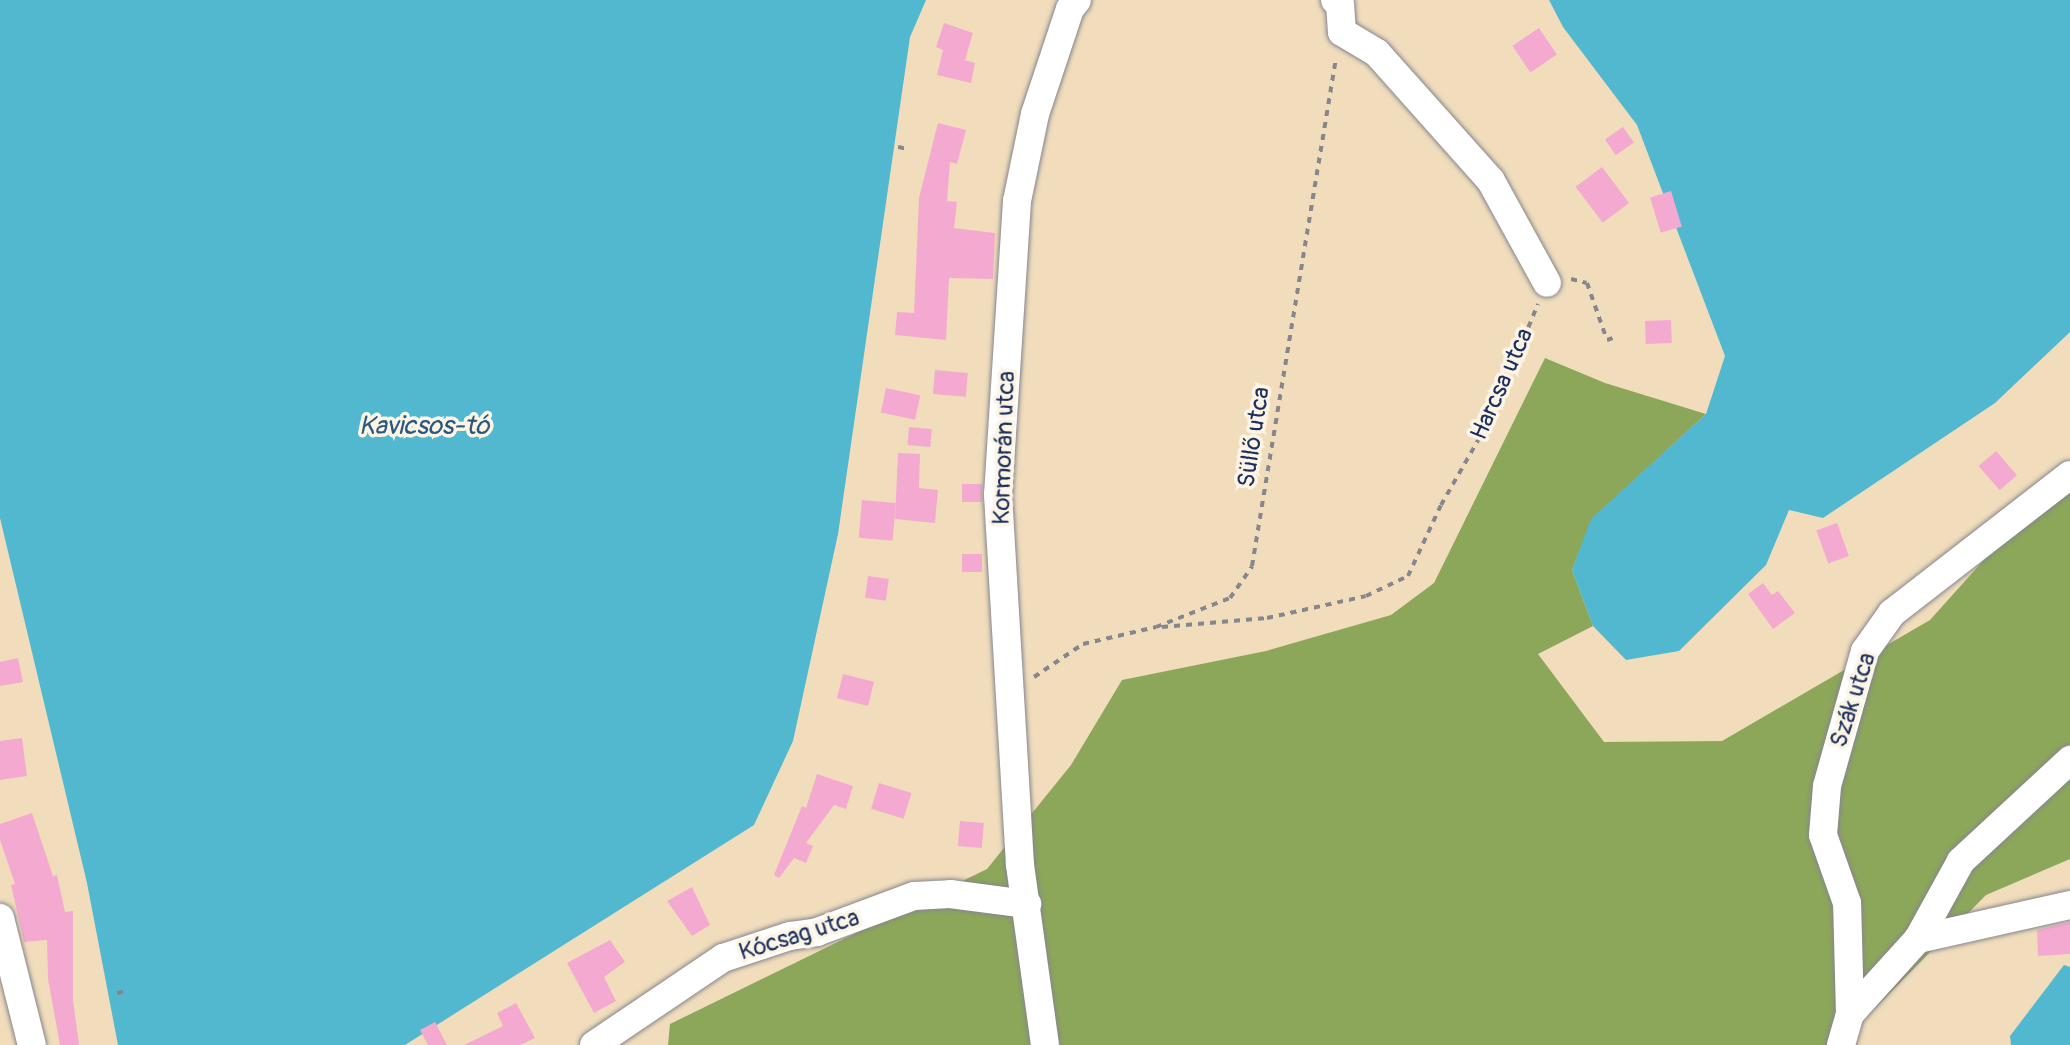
<!DOCTYPE html>
<html>
<head>
<meta charset="utf-8">
<style>
  body { margin:0 }
  #map { position:relative; width:2070px; height:1045px; overflow:hidden; background:#f1ddbc; font-family:Pangolin,sans-serif }
  div>[style] { position:absolute }
  .forest>* { inset:0; background:#8ca75a }
  .water>* { inset:0; background:#51b8cf }
  .building>* { inset:0; background:#f4aad0; transform-origin:0 0 }
  .path>* { height:4px; margin-top:-2px; transform-origin:0; background:repeating-linear-gradient(90deg,#86868d 0 6px,transparent 0 12px) }
  .roads { filter:drop-shadow(0 0 2px #86868d) drop-shadow(0 0 2px #86868d) }
  .minor>* { height:28px; margin:-14px; padding:0 14px; transform-origin:14px; border-radius:14px; background:#fff }
  span { translate:-50% -50%; white-space:nowrap; text-align:center; line-height:1.15; -webkit-text-stroke:7px #fcf5e5; paint-order:stroke }
  .street-label { font-size:24px; color:#1b2f5e }
  .water-label { font-size:26px; color:#2b5880; font-style:italic }
</style>
</head>
<body>
<div id="map">
  <div class="forest">
    <div style="clip-path:polygon(1545px 358px,1605px 383px,1706px 414px,1592px 519px,1572px 570px,1593px 626px,1538px 654px,1604px 742px,1722px 741px,1930px 620px,2070px 464px,2070px 859px,1986px 895px,1839px 1045px,668px 1045px,670px 1024px,987px 869px,1071px 765px,1122px 680px,1266px 651px,1391px 615px,1434px 583px)"></div>
  </div>
  <div class="water">
    <div style="clip-path:polygon(0 0,926px 0,910px 37px,838px 534px,793px 741px,754px 825px,405px 1045px,118px 1045px,87px 883px,0 518px)"></div>
    <div style="clip-path:polygon(1549px 0,2070px 0,2070px 332px,1995px 403px,1823px 518px,1789px 510px,1766px 565px,1679px 651px,1626px 660px,1593px 626px,1572px 570px,1591px 519px,1706px 414px,1725px 356px,1637px 125px,1563px 27px)"></div>
    <div style="clip-path:polygon(2064px 965px,2070px 967px,2070px 1045px,2011px 1045px,2010px 1036px)"></div>
  </div>
  <div class="building">
    <div style="clip-path:polygon(944px 23px,973px 33px,965px 60px,975px 63px,971px 83px,937px 75px,943px 50px,936px 47px)"></div>
    <div style="left:1539px;top:28px;width:32px;height:32px;rotate:56deg"></div>
    <div style="clip-path:polygon(938px 123px,966px 130px,957px 164px,950px 162px,947px 201px,957px 202px,954px 228px,995px 233px,993px 279px,949px 278px,946px 340px,895px 335px,897px 312px,914px 313px,919px 198px)"></div>
    <div style="left:1623px;top:127px;width:19px;height:22px;rotate:55deg"></div>
    <div style="left:1602px;top:167px;width:45px;height:33px;rotate:53deg"></div>
    <div style="left:1671px;top:191px;width:37px;height:22px;rotate:73deg"></div>
    <div style="left:1671px;top:320px;width:23px;height:26px;rotate:88deg"></div>
    <div style="left:935px;top:370px;width:33px;height:24px;rotate:5deg"></div>
    <div style="left:886px;top:388px;width:35px;height:25px;rotate:12deg"></div>
    <div style="left:909px;top:427px;width:23px;height:18px;rotate:5deg"></div>
    <div style="left:1996px;top:451px;width:32px;height:23px;rotate:49deg"></div>
    <div style="clip-path:polygon(898px 453px,920px 454px,919px 488px,938px 490px,935px 523px,895px 519px)"></div>
    <div style="left:962px;top:484px;width:20px;height:18px"></div>
    <div style="left:862px;top:500px;width:34px;height:38px;rotate:5deg"></div>
    <div style="left:1837px;top:523px;width:35px;height:22px;rotate:70deg"></div>
    <div style="left:982px;top:554px;width:18px;height:20px;rotate:90deg"></div>
    <div style="left:868px;top:576px;width:21px;height:22px;rotate:8deg"></div>
    <div style="clip-path:polygon(1763px 583px,1772px 595px,1778px 591px,1795px 613px,1773px 629px,1748px 594px)"></div>
    <div style="clip-path:polygon(18px 658px,23px 682px,0 686px,0 662px)"></div>
    <div style="left:843px;top:674px;width:32px;height:25px;rotate:14deg"></div>
    <div style="clip-path:polygon(22px 738px,27px 776px,0 780px,0 741px)"></div>
    <div style="clip-path:polygon(817px 774px,853px 786px,846px 809px,834px 805px,806px 843px,813px 846px,806px 863px,794px 858px,779px 878px,774px 875px,802px 806px,806px 808px)"></div>
    <div style="left:879px;top:783px;width:34px;height:27px;rotate:17deg"></div>
    <div style="clip-path:polygon(32px 813px,53px 876px,57px 875px,65px 912px,73px 911px,73px 1000px,79px 1045px,60px 1045px,48px 979px,47px 940px,24px 942px,11px 885px,15px 884px,0 840px,0 824px)"></div>
    <div style="left:960px;top:821px;width:24px;height:25px;rotate:5deg"></div>
    <div style="clip-path:polygon(692px 887px,710px 925px,692px 936px,667px 901px)"></div>
    <div style="clip-path:polygon(2070px 922px,2070px 954px,2038px 956px,2037px 930px)"></div>
    <div style="clip-path:polygon(610px 940px,625px 962px,604px 977px,616px 1001px,594px 1013px,567px 963px)"></div>
    <div style="clip-path:polygon(516px 1003px,535px 1038px,520px 1045px,464px 1045px,503px 1026px,497px 1013px)"></div>
    <div style="clip-path:polygon(435px 1022px,447px 1045px,428px 1045px,420px 1030px)"></div>
  </div>
  <div class="path">
    <div style="left:898px;top:147px;width:10px;rotate:11deg"></div>
    <div style="left:1571px;top:279px;width:16px;rotate:14deg"></div>
    <div style="left:1587px;top:283px;width:60px;rotate:70.7deg"></div>
    <div style="left:1607px;top:340px;width:9px;rotate:-18deg"></div>
    <div style="left:1162px;top:627px;width:105px;rotate:-4.9deg"></div>
    <div style="left:1267px;top:618px;width:101px;rotate:-12.5deg"></div>
    <div style="left:1366px;top:596px;width:47px;rotate:-25.5deg"></div>
    <div style="left:1408px;top:576px;width:78px;rotate:-65.1deg"></div>
    <div style="left:1441px;top:505px;width:103px;rotate:-60.2deg"></div>
    <div style="left:1492px;top:416px;width:121px;rotate:-67.7deg"></div>
    <div style="left:1034px;top:677px;width:59px;rotate:-34deg"></div>
    <div style="left:1083px;top:644px;width:75px;rotate:-13.1deg"></div>
    <div style="left:1156px;top:627px;width:79px;rotate:-21.4deg"></div>
    <div style="left:1230px;top:598px;width:39px;rotate:-55deg"></div>
    <div style="left:1252px;top:566px;width:515px;rotate:-80.61deg"></div>
    <div style="left:117px;top:993px;width:11px;rotate:-10deg"></div>
  </div>
  <div class="roads">
    <div class="minor">
      <div style="left:1335px;top:0;width:6px;rotate:39deg"></div>
      <div style="left:1340px;top:4px;width:28px;rotate:86deg"></div>
      <div style="left:1342px;top:32px;width:41px;rotate:31deg"></div>
      <div style="left:1377px;top:53px;width:171px;rotate:48.3deg"></div>
      <div style="left:1491px;top:181px;width:116px;rotate:61.2deg"></div>
      <div style="left:0;top:918px;width:131px;rotate:75.9deg"></div>
      <div style="left:1918px;top:939px;width:156px;rotate:-12.6deg"></div>
      <div style="left:1850px;top:1014px;width:111px;rotate:-91.5deg"></div>
      <div style="left:1847px;top:903px;width:72px;rotate:-109.4deg"></div>
      <div style="left:1823px;top:835px;width:49px;rotate:-85.3deg"></div>
      <div style="left:1827px;top:786px;width:140px;rotate:-74.3deg"></div>
      <div style="left:1865px;top:651px;width:47px;rotate:-54.6deg"></div>
      <div style="left:1892px;top:613px;width:225px;rotate:-37.8deg"></div>
      <div style="left:594px;top:1045px;width:156px;rotate:-34deg"></div>
      <div style="left:723px;top:958px;width:71px;rotate:-18.2deg"></div>
      <div style="left:790px;top:936px;width:27px;rotate:-8deg"></div>
      <div style="left:817px;top:932px;width:103px;rotate:-20.4deg"></div>
      <div style="left:914px;top:896px;width:36px;rotate:-3deg"></div>
      <div style="left:950px;top:894px;width:78px;rotate:7.4deg"></div>
      <div style="left:1045px;top:1045px;width:182px;rotate:-97.9deg"></div>
      <div style="left:1020px;top:865px;width:371px;rotate:-93.4deg"></div>
      <div style="left:998px;top:495px;width:295px;rotate:-86.3deg"></div>
      <div style="left:1017px;top:201px;width:89px;rotate:-78.3deg"></div>
      <div style="left:1035px;top:114px;width:111px;rotate:-71.6deg"></div>
      <div style="left:1070px;top:9px;width:11px;rotate:-52deg"></div>
      <div style="left:1841px;top:1045px;width:32px;rotate:-74deg"></div>
      <div style="left:1850px;top:1014px;width:101px;rotate:-47.8deg"></div>
      <div style="left:1918px;top:939px;width:89px;rotate:-61.1deg"></div>
      <div style="left:1961px;top:861px;width:149px;rotate:-42.8deg"></div>
    </div>
  </div>
  <div class="street-label">
    <span style="left:1502px;top:384px;rotate:-66deg">Harcsa utca</span>
    <span style="left:1254px;top:437px;rotate:-81deg">Süllő utca</span>
    <span style="left:1004px;top:448px;rotate:-88deg">Kormorán utca</span>
    <span style="left:1853px;top:700px;rotate:-72deg">Szák utca</span>
    <span style="left:799px;top:935px;rotate:-17deg">Kócsag utca</span>
  </div>
  <div class="water-label">
    <span style="left:424px;top:427px">Kavicsos-tó</span>
  </div>
</div>
</body>
</html>
